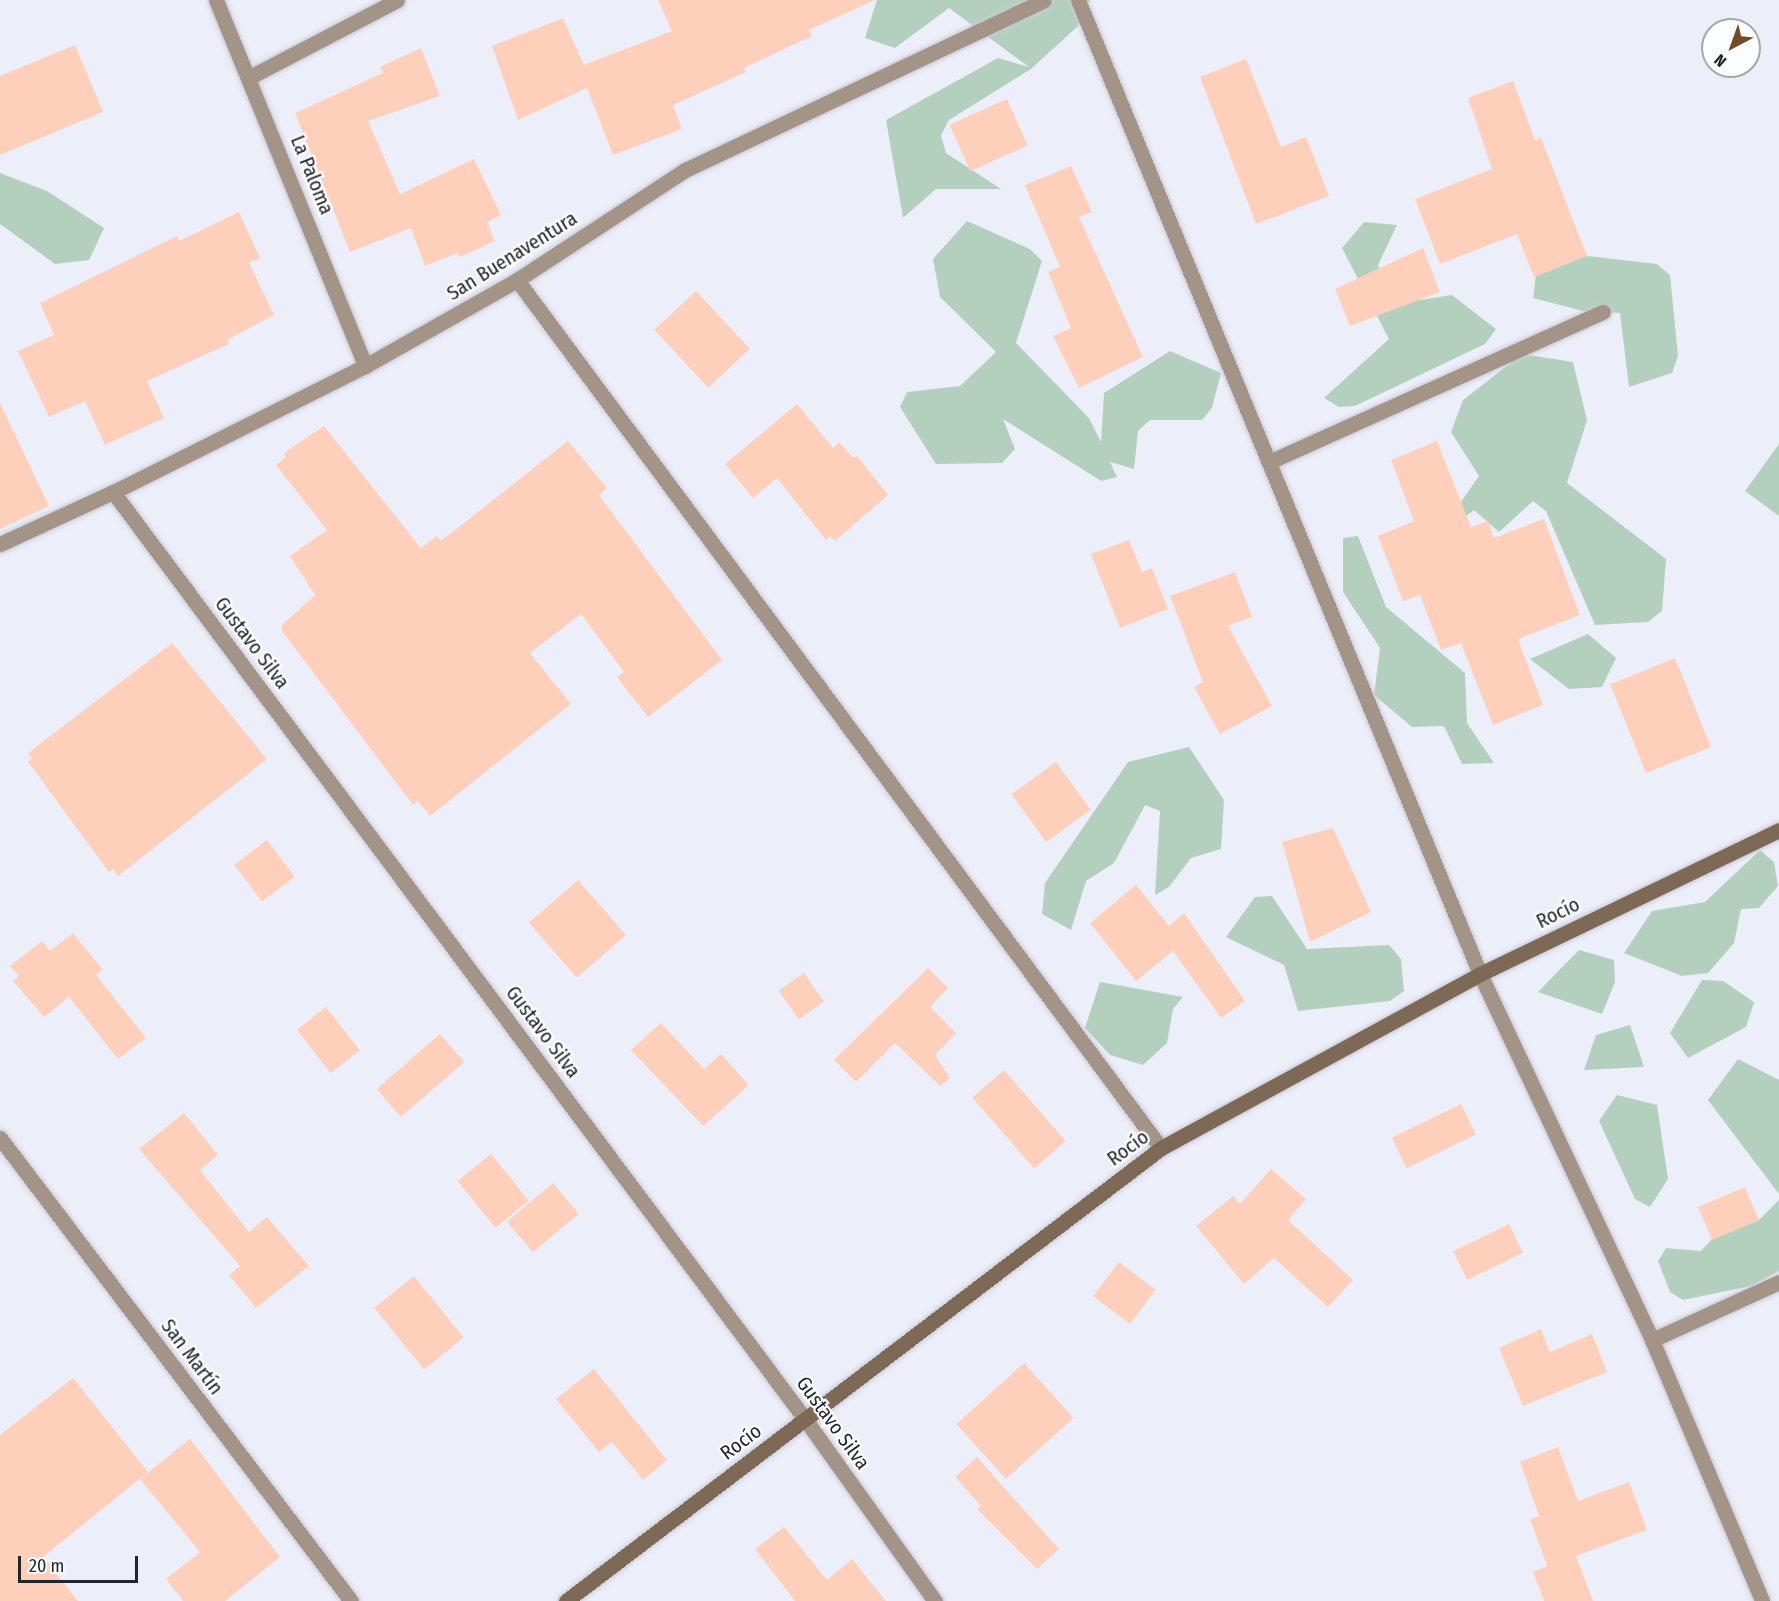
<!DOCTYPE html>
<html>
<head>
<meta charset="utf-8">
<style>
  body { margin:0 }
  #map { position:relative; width:1779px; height:1601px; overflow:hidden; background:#eceffa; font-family:"Fira Sans Condensed",sans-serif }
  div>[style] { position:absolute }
  .green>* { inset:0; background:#b3d0bf }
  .building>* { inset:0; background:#fed0bc; transform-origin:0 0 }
  .roads { filter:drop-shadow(0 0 2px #c8cbd4) drop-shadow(0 0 2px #c8cbd4) }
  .service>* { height:15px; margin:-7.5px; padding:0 7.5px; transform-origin:7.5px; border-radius:7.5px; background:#a39487 }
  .minor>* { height:15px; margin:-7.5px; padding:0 7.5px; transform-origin:7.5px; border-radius:7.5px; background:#a39487 }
  .tertiary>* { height:15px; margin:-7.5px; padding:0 7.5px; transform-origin:7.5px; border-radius:7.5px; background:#a39487 }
  .secondary>* { height:15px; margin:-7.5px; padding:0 7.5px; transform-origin:7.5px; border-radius:7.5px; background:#7e6856 }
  span { translate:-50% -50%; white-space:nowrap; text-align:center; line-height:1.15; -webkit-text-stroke:4.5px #fcfdff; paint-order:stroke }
  .street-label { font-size:20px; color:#242529 }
  .north { position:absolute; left:1701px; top:18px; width:60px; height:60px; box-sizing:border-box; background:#fcfdff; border:2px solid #a6a7a9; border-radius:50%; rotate:221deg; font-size:16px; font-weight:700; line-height:24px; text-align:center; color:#242529 }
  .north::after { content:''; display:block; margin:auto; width:21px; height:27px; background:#724c28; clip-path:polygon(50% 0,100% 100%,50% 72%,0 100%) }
  .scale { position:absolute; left:18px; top:1556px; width:120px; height:27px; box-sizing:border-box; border:3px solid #242529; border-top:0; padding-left:8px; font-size:18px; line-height:21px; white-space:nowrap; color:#242529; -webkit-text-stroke:4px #fcfdff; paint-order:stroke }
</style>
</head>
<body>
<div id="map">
  <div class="green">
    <div style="clip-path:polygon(877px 0,1090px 0,1078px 26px,1031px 69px,949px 120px,941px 135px,946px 153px,1001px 189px,936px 189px,903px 218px,886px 120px,998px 58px,1029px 67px,949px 8px,895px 48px,865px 38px)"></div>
    <div style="clip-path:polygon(0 173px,47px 191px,104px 228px,89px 260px,55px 264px,0 224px)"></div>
    <div style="clip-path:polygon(967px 221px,1030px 249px,1042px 261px,1016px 343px,1089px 418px,1101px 442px,1104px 393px,1170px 351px,1221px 373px,1212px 408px,1202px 420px,1150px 420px,1138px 431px,1134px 469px,1110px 462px,1117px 477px,1101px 481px,1003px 419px,1015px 449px,1002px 463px,936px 464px,900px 407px,907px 392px,960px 386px,996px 352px,940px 297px,933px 259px)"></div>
    <div style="clip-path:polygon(1364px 222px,1397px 225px,1378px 265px,1384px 283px,1420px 300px,1452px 295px,1496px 329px,1485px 344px,1355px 406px,1339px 407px,1324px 398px,1389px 339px,1342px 248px)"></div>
    <div style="clip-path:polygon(1587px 256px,1657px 264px,1670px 275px,1678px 356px,1672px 373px,1629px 387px,1620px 313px,1583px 311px,1533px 298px,1537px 267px)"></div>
    <div style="clip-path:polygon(1522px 354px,1573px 362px,1587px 420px,1567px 483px,1666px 559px,1662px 611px,1648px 622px,1595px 625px,1546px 511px,1533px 501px,1499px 532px,1474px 510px,1434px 540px,1479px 476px,1451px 432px,1463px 400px)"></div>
    <div style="clip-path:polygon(1779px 444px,1779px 516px,1745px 491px)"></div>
    <div style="clip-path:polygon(1358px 536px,1386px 607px,1465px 673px,1467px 723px,1494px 763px,1462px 764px,1444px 726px,1412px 727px,1374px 695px,1380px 648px,1343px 592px,1343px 538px)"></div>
    <div style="clip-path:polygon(1588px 634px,1616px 658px,1602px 687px,1569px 689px,1530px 659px)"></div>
    <div style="clip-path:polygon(1189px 747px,1224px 800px,1221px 849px,1191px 858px,1169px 887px,1155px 895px,1160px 811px,1145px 805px,1114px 863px,1086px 881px,1071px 930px,1042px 914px,1045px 883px,1128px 762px)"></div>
    <div style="clip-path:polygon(1760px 850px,1774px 862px,1778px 886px,1759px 908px,1741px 909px,1734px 943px,1708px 973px,1682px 976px,1624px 953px,1652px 911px,1705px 902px)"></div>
    <div style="clip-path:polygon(1272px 896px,1307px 949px,1389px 945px,1401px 959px,1404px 991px,1390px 1001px,1298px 1011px,1284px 965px,1226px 937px,1255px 897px)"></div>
    <div style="clip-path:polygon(1579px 950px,1614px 960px,1615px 982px,1602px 1014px,1538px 992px)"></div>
    <div style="clip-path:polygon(1702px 980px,1723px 981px,1754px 1002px,1746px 1027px,1688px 1058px,1670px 1033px)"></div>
    <div style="clip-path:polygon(1100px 982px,1183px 997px,1173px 1009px,1167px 1043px,1143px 1065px,1110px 1055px,1085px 1028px)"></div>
    <div style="clip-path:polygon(1630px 1025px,1644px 1067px,1584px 1070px,1596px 1035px)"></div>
    <div style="clip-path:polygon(1738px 1059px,1779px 1080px,1779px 1194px,1708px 1100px)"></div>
    <div style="clip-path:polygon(1617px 1095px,1657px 1105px,1668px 1179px,1650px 1207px,1635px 1199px,1599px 1121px)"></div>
    <div style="clip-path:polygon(1779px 1200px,1779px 1271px,1751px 1286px,1683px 1300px,1670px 1292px,1658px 1261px,1666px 1248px,1701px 1251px,1712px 1239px,1759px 1220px)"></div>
  </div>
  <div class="building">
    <div style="clip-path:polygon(658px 0,875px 0,809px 30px,812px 36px,744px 68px,746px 72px,673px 105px,682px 129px,613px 155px,587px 88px,518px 120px,492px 46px,563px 18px,584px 65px,672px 31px)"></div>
    <div style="clip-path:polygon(75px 45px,103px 112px,0 155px,0 76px)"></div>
    <div style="clip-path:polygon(421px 48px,440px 96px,368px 121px,400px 194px,474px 159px,501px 215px,487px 222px,495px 241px,460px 257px,458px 253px,425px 266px,411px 228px,350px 252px,295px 113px,383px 73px,380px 67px)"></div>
    <div style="clip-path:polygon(1246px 59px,1281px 147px,1306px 137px,1329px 196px,1256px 224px,1200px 77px)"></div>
    <div style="clip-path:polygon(1513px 81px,1535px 140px,1541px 138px,1587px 256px,1534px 277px,1517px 234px,1440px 264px,1415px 199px,1492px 169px,1468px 98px)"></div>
    <div style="left:1007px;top:99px;width:51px;height:63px;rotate:66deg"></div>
    <div style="clip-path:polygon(1071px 166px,1092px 212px,1079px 217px,1143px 357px,1079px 388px,1053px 336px,1071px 328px,1048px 272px,1060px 267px,1025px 185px)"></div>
    <div style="clip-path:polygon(239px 212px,260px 258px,249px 263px,274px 315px,227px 340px,229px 344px,147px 381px,164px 418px,105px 445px,85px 401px,49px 417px,18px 351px,54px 335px,40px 303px,177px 236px,179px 241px)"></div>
    <div style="clip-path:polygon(1423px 248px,1440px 292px,1350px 326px,1335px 289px)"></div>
    <div style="left:696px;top:291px;width:79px;height:57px;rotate:47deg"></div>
    <div style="clip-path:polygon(0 403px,49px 506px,0 529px)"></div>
    <div style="clip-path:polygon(797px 404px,833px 448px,839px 442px,853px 458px,857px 456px,888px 495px,835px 541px,830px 536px,826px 540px,777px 478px,753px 498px,725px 464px)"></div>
    <div style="clip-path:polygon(324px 426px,421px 548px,437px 536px,441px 541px,568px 441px,607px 488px,599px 495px,722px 660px,648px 717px,617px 677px,624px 672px,581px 614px,530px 653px,571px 704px,430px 816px,418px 801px,413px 805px,282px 631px,282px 625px,315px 595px,290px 556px,327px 530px,276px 465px,286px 457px,284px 453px)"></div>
    <div style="clip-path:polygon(1437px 441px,1471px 527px,1488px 521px,1494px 538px,1544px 519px,1580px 615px,1518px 639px,1543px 705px,1493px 725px,1461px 643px,1441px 650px,1420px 595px,1403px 601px,1378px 536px,1414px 521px,1391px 460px)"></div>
    <div style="clip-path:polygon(1129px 540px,1142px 572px,1152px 568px,1168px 609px,1120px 628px,1091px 554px)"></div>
    <div style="clip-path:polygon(1235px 572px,1252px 617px,1228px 626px,1272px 706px,1220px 734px,1194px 687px,1203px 682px,1170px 596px)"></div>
    <div style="clip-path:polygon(172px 643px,267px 759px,118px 876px,113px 869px,109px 872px,28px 762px,32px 758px,28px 753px)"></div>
    <div style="left:1675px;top:658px;width:96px;height:70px;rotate:68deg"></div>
    <div style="left:1056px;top:762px;width:59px;height:55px;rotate:54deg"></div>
    <div style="clip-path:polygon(1333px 828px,1371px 912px,1310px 942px,1282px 842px)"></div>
    <div style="left:267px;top:840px;width:46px;height:41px;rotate:53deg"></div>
    <div style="left:578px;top:880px;width:73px;height:65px;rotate:49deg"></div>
    <div style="clip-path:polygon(1136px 885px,1169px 926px,1184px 913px,1245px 1001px,1221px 1018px,1173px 951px,1136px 981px,1090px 923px)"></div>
    <div style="clip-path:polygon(73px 933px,103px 970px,96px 975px,146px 1038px,118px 1059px,69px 997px,44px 1017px,13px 981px,19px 976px,10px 966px,42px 941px,50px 951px)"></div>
    <div style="clip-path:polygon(928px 968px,948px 988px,930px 1007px,956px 1033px,935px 1055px,950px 1078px,940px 1086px,895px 1043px,856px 1082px,834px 1060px)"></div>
    <div style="left:804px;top:973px;width:35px;height:31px;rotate:55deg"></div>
    <div style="left:326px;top:1007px;width:55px;height:37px;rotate:52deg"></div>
    <div style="clip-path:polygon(661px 1023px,704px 1069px,721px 1054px,749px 1085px,703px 1126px,631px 1050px)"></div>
    <div style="left:440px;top:1034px;width:37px;height:84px;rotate:49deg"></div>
    <div style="left:1004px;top:1070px;width:94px;height:42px;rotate:49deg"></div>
    <div style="left:1461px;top:1104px;width:34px;height:77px;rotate:64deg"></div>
    <div style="clip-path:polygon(184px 1113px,218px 1155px,200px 1170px,249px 1232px,267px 1217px,309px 1266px,256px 1308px,229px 1275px,240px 1266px,139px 1149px)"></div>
    <div style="left:491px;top:1154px;width:60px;height:43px;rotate:51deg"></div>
    <div style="clip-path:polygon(1271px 1169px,1306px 1199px,1288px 1220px,1353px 1280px,1328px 1307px,1274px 1258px,1244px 1284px,1196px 1226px,1233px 1196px,1240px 1204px)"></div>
    <div style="left:553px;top:1183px;width:40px;height:60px;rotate:50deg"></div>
    <div style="left:1745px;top:1187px;width:36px;height:51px;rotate:67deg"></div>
    <div style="left:1509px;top:1224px;width:32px;height:62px;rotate:64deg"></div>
    <div style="left:1119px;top:1262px;width:46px;height:43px;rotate:37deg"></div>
    <div style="left:414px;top:1276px;width:79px;height:51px;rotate:51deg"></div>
    <div style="clip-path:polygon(1541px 1329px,1550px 1352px,1592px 1334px,1607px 1372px,1523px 1406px,1499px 1348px)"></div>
    <div style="left:1024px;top:1363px;width:74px;height:91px;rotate:48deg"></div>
    <div style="clip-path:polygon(594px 1369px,667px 1460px,643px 1480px,612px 1442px,599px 1452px,556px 1399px)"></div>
    <div style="clip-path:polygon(73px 1378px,148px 1472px,43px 1557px,78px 1601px,0 1601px,0 1435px)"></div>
    <div style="clip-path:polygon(190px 1439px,280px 1557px,225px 1601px,183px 1601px,166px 1579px,200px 1552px,140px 1479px)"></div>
    <div style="clip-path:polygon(1558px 1447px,1578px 1501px,1629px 1482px,1647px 1530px,1576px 1556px,1593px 1601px,1544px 1601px,1533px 1572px,1547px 1566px,1530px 1519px,1539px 1516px,1520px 1462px)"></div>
    <div style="clip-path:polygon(977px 1457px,1059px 1549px,1037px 1569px,977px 1509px,981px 1506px,955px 1477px)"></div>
    <div style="clip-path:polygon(784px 1527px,827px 1580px,852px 1559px,886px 1601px,795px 1601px,755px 1549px)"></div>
  </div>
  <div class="roads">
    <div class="service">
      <div style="left:1271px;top:461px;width:364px;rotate:-24.2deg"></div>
    </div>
    <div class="minor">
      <div style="left:1078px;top:0;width:1054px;rotate:67.57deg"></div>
      <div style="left:1480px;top:974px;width:404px;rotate:64.8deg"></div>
      <div style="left:1652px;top:1340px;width:283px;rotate:67.1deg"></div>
      <div style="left:250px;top:77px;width:166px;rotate:-27.6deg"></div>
      <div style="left:517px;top:280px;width:1081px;rotate:53.43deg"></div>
      <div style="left:365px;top:366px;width:175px;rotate:-29.5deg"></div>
      <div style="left:517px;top:280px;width:201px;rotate:-33.2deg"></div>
      <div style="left:685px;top:170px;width:397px;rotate:-25.3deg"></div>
      <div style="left:0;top:544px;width:124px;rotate:-24.7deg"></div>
      <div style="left:0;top:1138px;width:581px;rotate:52.83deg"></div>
      <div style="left:1652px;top:1340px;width:140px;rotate:-24.5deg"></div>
      <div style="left:805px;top:1419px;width:224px;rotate:54.5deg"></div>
    </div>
    <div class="tertiary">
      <div style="left:216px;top:0;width:395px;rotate:67.8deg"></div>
      <div style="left:365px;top:366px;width:282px;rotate:153.4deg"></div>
      <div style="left:113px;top:492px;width:1157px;rotate:53.26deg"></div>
    </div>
    <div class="secondary">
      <div style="left:566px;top:1601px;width:748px;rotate:-37.28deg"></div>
      <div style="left:1161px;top:1148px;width:363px;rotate:-28.6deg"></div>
      <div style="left:1480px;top:974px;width:332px;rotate:-25.7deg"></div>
    </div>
  </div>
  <div class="street-label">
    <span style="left:312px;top:175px;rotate:68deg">La Paloma</span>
    <span style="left:512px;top:256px;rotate:-32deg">San Buenaventura</span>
    <span style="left:252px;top:643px;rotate:53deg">Gustavo Silva</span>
    <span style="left:1558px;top:913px;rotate:-26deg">Rocío</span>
    <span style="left:543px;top:1032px;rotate:53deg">Gustavo Silva</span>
    <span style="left:1128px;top:1148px;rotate:-36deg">Rocío</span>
    <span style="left:192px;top:1357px;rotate:53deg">San Martín</span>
    <span style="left:833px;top:1423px;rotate:54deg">Gustavo Silva</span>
    <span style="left:741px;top:1442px;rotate:-37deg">Rocío</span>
  </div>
  <div class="north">N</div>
  <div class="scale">20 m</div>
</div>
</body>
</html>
